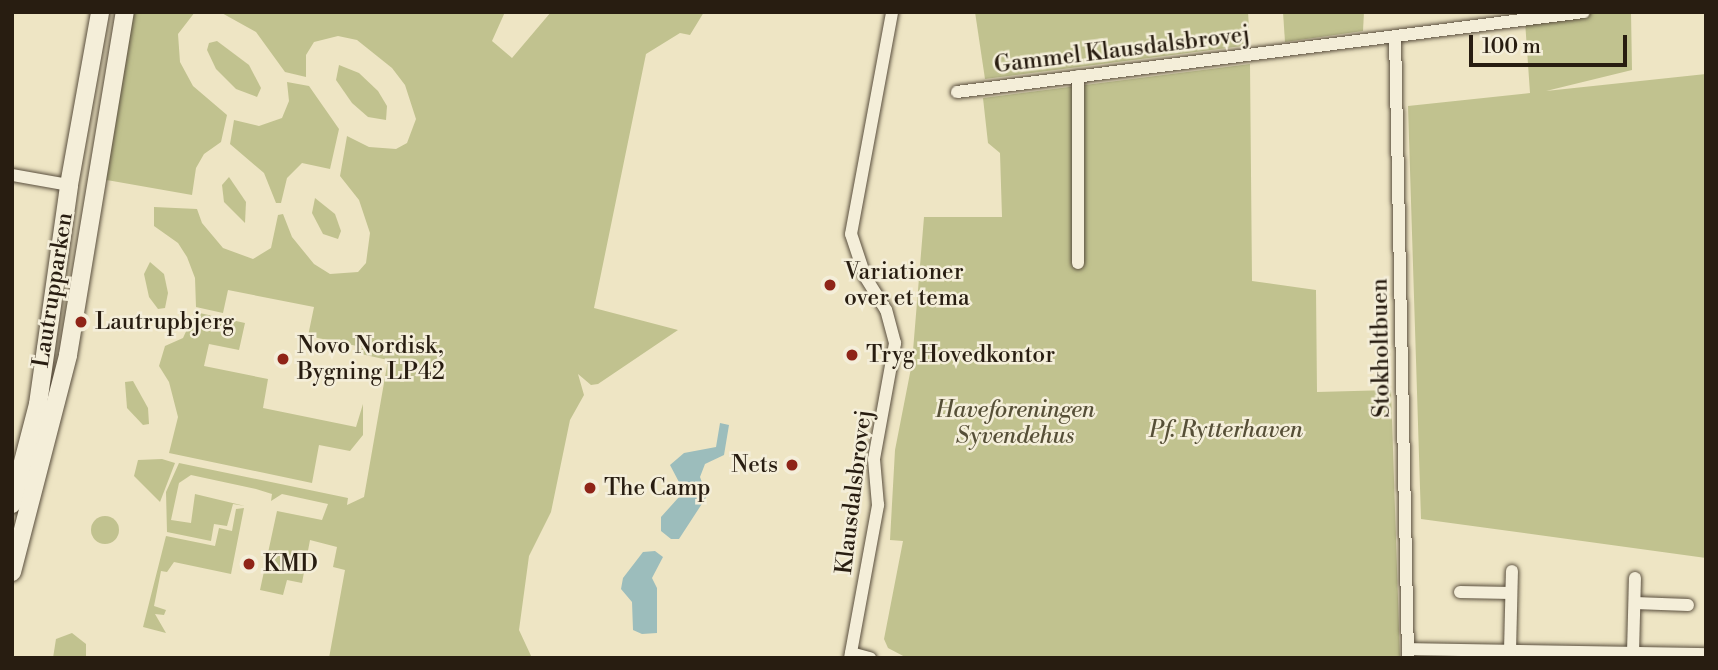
<!DOCTYPE html>
<html>
<head>
<meta charset="utf-8">
<style>
  body { margin:0 }
  #map { position:relative; width:1718px; height:670px; overflow:hidden; background:#eee5c4; font-family:"Libre Bodoni",serif }
  div>[style] { position:absolute }
  .green>* { inset:0; background:#c1c28f }
  .round { border-radius:50% }
  .water>* { inset:0; background:#9cbdbc }
  .roads { filter:drop-shadow(0 0 2px #5a4f3e) drop-shadow(0 0 2px #5a4f3e) }
  .street>* { height:12px; margin:-6px; padding:0 6px; transform-origin:6px; border-radius:6px; background:#f4eed9 }
  .secondary>* { height:18px; margin:-9px; padding:0 9px; transform-origin:9px; border-radius:9px; background:#f4eed9 }
  .dots>* { width:19px; height:19px; translate:-50% -50%; box-sizing:border-box; border:4px solid #f4eed9; border-radius:50% }
  span { translate:-50% -50%; white-space:nowrap; text-align:center; line-height:1.15; -webkit-text-stroke:5px #f4eed9; paint-order:stroke }
  .street-label { font-size:23px; color:#281d11 }
  .poi-label { font-size:23px; color:#281d11 }
  .left { translate:0 -50%; text-align:left }
  .right { translate:-100% -50%; text-align:right }
  .park-label { font-size:23px; color:#564f37; font-style:italic }
  .frame { position:absolute; inset:0; border:14px solid #281d11; pointer-events:none }
  .scale { position:absolute; left:1469px; top:35px; width:158px; height:32px; box-sizing:border-box; border:4px solid #281d11; border-top:0; padding-left:9px; font-size:21px; line-height:24px; white-space:nowrap; color:#281d11; -webkit-text-stroke:5px #f4eed9; paint-order:stroke }
</style>
</head>
<body>
<div id="map">
  <div class="green">
    <div style="clip-path:polygon(130px 12px,195px 12px,178px 34px,180px 62px,193px 86px,227px 115px,221px 142px,204px 154px,196px 168px,192px 195px,101px 179px)"></div>
    <div style="clip-path:polygon(220px 12px,505px 12px,492px 41px,512px 58px,551px 12px,704px 12px,690px 35px,680px 33px,646px 54px,594px 308px,678px 330px,598px 384px,591px 385px,578px 374px,584px 395px,570px 420px,551px 512px,529px 556px,519px 630px,532px 658px,329px 658px,345px 570px,333px 567px,337px 547px,310px 540px,302px 583px,287px 580px,283px 595px,260px 590px,277px 511px,322px 520px,328px 504px,282px 494px,271px 501px,272px 494px,256px 489px,191px 475px,179px 483px,171px 520px,191px 523px,195px 494px,245px 506px,233px 504px,227px 526px,214px 524px,211px 541px,167px 532px,166px 492px,179px 463px,348px 498px,347px 505px,364px 497px,388px 360px,361px 354px,362px 347px,308px 336px,314px 307px,228px 290px,223px 313px,196px 307px,195px 278px,187px 257px,178px 243px,154px 226px,154px 207px,197px 209px,202px 223px,223px 248px,253px 259px,271px 248px,278px 215px,283px 214px,292px 237px,314px 264px,330px 274px,358px 272px,366px 263px,370px 233px,359px 200px,340px 176px,347px 136px,369px 147px,396px 149px,407px 143px,416px 119px,405px 85px,392px 68px,357px 40px,338px 36px,314px 42px,306px 55px,306px 77px,285px 72px,256px 32px)"></div>
    <div style="clip-path:polygon(975px 12px,1248px 12px,1250px 45px,985px 79px)"></div>
    <div style="clip-path:polygon(1283px 12px,1364px 12px,1363px 31px,1285px 42px)"></div>
    <div style="clip-path:polygon(1559px 12px,1631px 12px,1632px 70px,1546px 91px,1706px 74px,1706px 558px,1421px 519px,1408px 106px,1530px 93px,1525px 21px)"></div>
    <div style="clip-path:polygon(217px 41px,249px 65px,261px 88px,257px 97px,236px 89px,216px 69px,207px 50px,209px 43px)"></div>
    <div style="clip-path:polygon(1250px 64px,1252px 281px,1316px 290px,1317px 392px,1391px 390px,1400px 658px,907px 658px,888px 648px,884px 639px,903px 541px,890px 540px,895px 450px,912px 363px,924px 217px,1002px 217px,1000px 153px,988px 143px,983px 98px)"></div>
    <div style="clip-path:polygon(339px 65px,359px 73px,378px 91px,387px 106px,386px 120px,368px 117px,352px 103px,336px 80px)"></div>
    <div style="clip-path:polygon(287px 82px,309px 86px,339px 129px,330px 169px,302px 163px,287px 178px,281px 203px,276px 203px,264px 173px,230px 144px,234px 120px,259px 126px,282px 118px,289px 101px)"></div>
    <div style="clip-path:polygon(229px 177px,246px 202px,245px 223px,224px 202px,222px 185px)"></div>
    <div style="clip-path:polygon(315px 198px,335px 214px,341px 231px,338px 239px,323px 234px,312px 213px)"></div>
    <div style="clip-path:polygon(150px 262px,164px 274px,168px 293px,165px 308px,158px 309px,149px 297px,144px 274px)"></div>
    <div style="clip-path:polygon(195px 312px,245px 323px,239px 350px,209px 344px,204px 366px,268px 379px,263px 408px,356px 427px,363px 404px,363px 435px,350px 451px,319px 445px,312px 483px,169px 453px,178px 417px,169px 382px,159px 366px,165px 346px,183px 338px)"></div>
    <div style="clip-path:polygon(133px 381px,148px 408px,149px 424px,143px 425px,127px 408px,125px 382px)"></div>
    <div style="clip-path:polygon(162px 459px,175px 463px,160px 502px,134px 476px,138px 460px)"></div>
    <div style="clip-path:polygon(244px 508px,231px 574px,174px 562px,167px 572px,161px 571px,154px 606px,166px 610px,164px 615px,155px 614px,166px 633px,143px 627px,166px 536px,215px 546px,219px 528px,232px 531px,236px 509px)"></div>
    <div class="round" style="left:91px;top:516px;width:28px;height:28px"></div>
    <div style="clip-path:polygon(72px 633px,86px 644px,86px 658px,53px 658px,56px 639px)"></div>
  </div>
  <div class="water">
    <div style="clip-path:polygon(720px 423px,729px 425px,724px 455px,705px 464px,700px 477px,707px 496px,679px 539px,671px 539px,661px 531px,661px 517px,679px 497px,680px 484px,670px 465px,684px 453px,716px 447px)"></div>
    <div style="clip-path:polygon(655px 551px,663px 557px,652px 578px,657px 588px,657px 633px,642px 634px,633px 630px,632px 602px,621px 589px,623px 578px,643px 552px)"></div>
  </div>
  <div class="roads">
    <div class="street">
      <div style="left:1395px;top:36px;width:622px;rotate:88.8deg"></div>
      <div style="left:1078px;top:76px;width:187px;rotate:90deg"></div>
      <div style="left:957px;top:92px;width:632px;rotate:-7.27deg"></div>
      <div style="left:12px;top:175px;width:58px;rotate:10deg"></div>
      <div style="left:1460px;top:592px;width:51px;rotate:1.1deg"></div>
      <div style="left:1635px;top:603px;width:53px;rotate:2.2deg"></div>
      <div style="left:1408px;top:649px;width:298px;rotate:1deg"></div>
      <div style="left:1510px;top:651px;width:80px;rotate:-88.6deg"></div>
      <div style="left:851px;top:653px;width:20px;rotate:15deg"></div>
      <div style="left:1633px;top:653px;width:75px;rotate:-88.5deg"></div>
      <div style="left:850px;top:658px;width:156px;rotate:-79.6deg"></div>
      <div style="left:878px;top:505px;width:46px;rotate:-95deg"></div>
      <div style="left:874px;top:459px;width:118px;rotate:-79.7deg"></div>
      <div style="left:895px;top:343px;width:34px;rotate:-105deg"></div>
      <div style="left:886px;top:310px;width:40px;rotate:-122deg"></div>
      <div style="left:865px;top:276px;width:44px;rotate:-108.4deg"></div>
      <div style="left:851px;top:234px;width:226px;rotate:-79.5deg"></div>
    </div>
    <div class="secondary">
      <div style="left:12px;top:504px;width:103px;rotate:-75.4deg"></div>
      <div style="left:38px;top:404px;width:221px;rotate:-81.9deg"></div>
      <div style="left:69px;top:185px;width:176px;rotate:-79.8deg"></div>
      <div style="left:12px;top:572px;width:224px;rotate:-75.5deg"></div>
      <div style="left:68px;top:355px;width:348px;rotate:-80.6deg"></div>
    </div>
  </div>
  <div class="dots">
    <div style="left:830px;top:285px;background:#8f2418"></div>
    <div style="left:81px;top:322px;background:#8f2418"></div>
    <div style="left:852px;top:355px;background:#8f2418"></div>
    <div style="left:283px;top:359px;background:#8f2418"></div>
    <div style="left:792px;top:465px;background:#8f2418"></div>
    <div style="left:590px;top:488px;background:#8f2418"></div>
    <div style="left:249px;top:564px;background:#8f2418"></div>
  </div>
  <div class="street-label">
    <span style="left:1122px;top:50px;rotate:-7deg">Gammel Klausdalsbrovej</span>
    <span style="left:53px;top:290px;rotate:-81deg">Lautrupparken</span>
    <span style="left:1381px;top:348px;rotate:-91deg">Stokholtbuen</span>
    <span style="left:854px;top:492px;rotate:-83deg">Klausdalsbrovej</span>
  </div>
  <div class="poi-label">
    <span class="left" style="left:844px;top:285px">Variationer<br>over et tema</span>
    <span class="left" style="left:95px;top:322px">Lautrupbjerg</span>
    <span class="left" style="left:297px;top:359px">Novo Nordisk,<br>Bygning LP42</span>
    <span class="left" style="left:866px;top:355px">Tryg Hovedkontor</span>
    <span class="right" style="left:778px;top:465px">Nets</span>
    <span class="left" style="left:604px;top:488px">The Camp</span>
    <span class="left" style="left:263px;top:564px">KMD</span>
  </div>
  <div class="park-label">
    <span style="left:1015px;top:423px">Haveforeningen<br>Syvendehus</span>
    <span style="left:1226px;top:430px">Pf. Rytterhaven</span>
  </div>
  <div class="frame"></div>
  <div class="scale">100 m</div>
</div>
</body>
</html>
